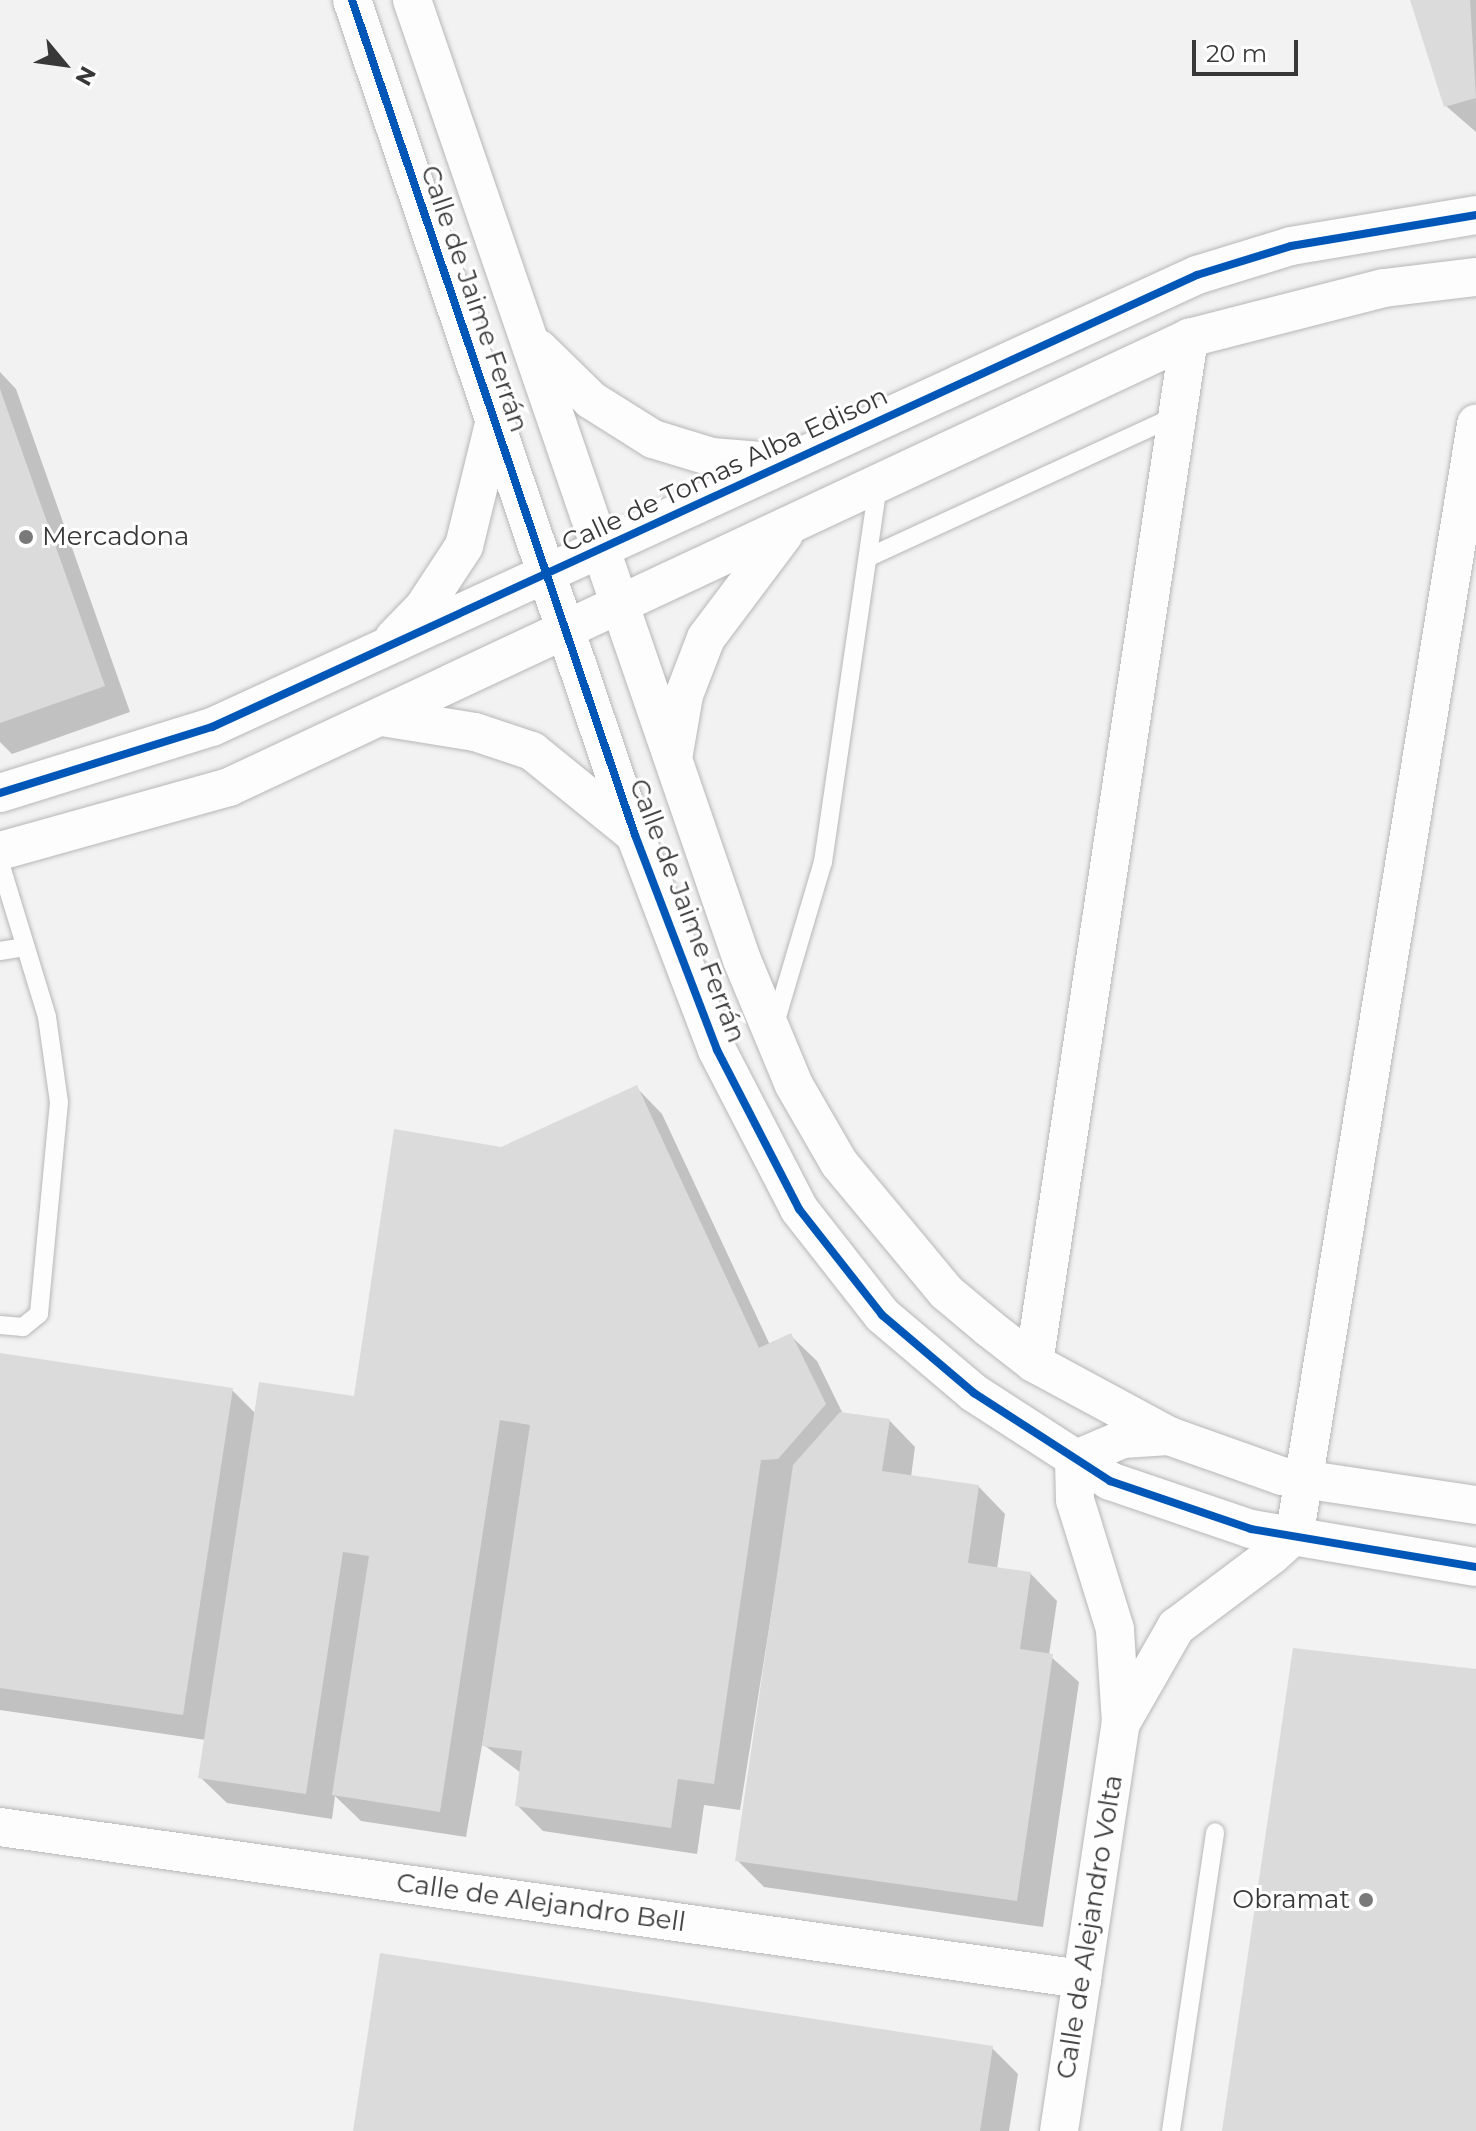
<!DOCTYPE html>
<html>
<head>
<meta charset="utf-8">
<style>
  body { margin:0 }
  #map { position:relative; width:1476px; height:2131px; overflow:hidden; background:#f3f2f3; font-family:Montserrat,sans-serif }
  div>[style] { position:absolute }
  .shadow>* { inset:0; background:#0003 }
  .building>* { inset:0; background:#dbdbdb }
  .roads { filter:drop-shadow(0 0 2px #b7b7b7) drop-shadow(0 0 2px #b7b7b7) }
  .service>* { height:18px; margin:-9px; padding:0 9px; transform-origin:9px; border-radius:9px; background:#fdfdfd }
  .minor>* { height:38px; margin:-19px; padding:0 19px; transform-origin:19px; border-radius:19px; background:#fdfdfd }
  .cycleway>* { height:8px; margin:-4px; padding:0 4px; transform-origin:4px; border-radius:4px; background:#0057b8 }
  .dots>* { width:22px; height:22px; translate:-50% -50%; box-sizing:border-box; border:4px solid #fff; border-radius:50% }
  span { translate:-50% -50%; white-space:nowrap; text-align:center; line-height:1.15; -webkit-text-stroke:6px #fff; paint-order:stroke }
  .street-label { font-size:26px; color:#393839 }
  .poi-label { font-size:26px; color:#393839 }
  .left { translate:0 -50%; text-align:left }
  .right { translate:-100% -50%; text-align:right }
  .north { position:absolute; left:24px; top:24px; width:80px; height:80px; -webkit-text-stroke:6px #fff; paint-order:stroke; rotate:119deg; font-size:22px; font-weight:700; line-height:32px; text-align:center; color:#393839 }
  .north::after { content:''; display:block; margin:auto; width:28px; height:36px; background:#393839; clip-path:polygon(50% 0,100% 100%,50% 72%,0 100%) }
  .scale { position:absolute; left:1192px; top:40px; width:106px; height:36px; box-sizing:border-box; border:4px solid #393839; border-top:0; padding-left:10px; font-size:24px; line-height:28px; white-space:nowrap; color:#393839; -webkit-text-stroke:6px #fff; paint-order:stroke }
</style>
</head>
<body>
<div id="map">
  <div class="shadow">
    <div style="clip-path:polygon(1412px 0,1476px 0,1476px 132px,1446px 106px)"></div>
    <div style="clip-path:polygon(0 372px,16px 389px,130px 712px,12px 754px,0 742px)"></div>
    <div style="clip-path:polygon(636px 1087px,662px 1114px,770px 1345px,790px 1335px,817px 1361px,843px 1414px,889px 1420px,915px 1447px,911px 1477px,979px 1487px,1005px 1514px,997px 1569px,1031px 1574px,1057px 1601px,1049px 1655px,1079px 1682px,1043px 1927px,764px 1887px,737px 1860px,792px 1485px,740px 1810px,704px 1805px,697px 1854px,543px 1831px,517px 1805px,521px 1773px,484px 1745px,496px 1665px,466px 1837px,361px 1821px,335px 1796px,332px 1819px,227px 1803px,200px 1777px,206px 1740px,0 1710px,0 1357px,232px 1390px,256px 1414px,355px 1399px,502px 1149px)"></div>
    <div style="clip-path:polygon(992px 2048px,1018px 2074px,1009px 2131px,355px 2131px)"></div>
  </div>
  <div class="building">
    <div style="clip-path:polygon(1410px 0,1470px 0,1476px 98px,1444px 107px)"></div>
    <div style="clip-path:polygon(0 389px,105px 686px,0 723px)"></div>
    <div style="clip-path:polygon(637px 1085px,759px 1348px,791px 1333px,826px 1404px,778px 1459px,761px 1460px,714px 1784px,678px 1779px,671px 1828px,515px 1806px,522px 1751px,482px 1746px,530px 1425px,500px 1420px,440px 1812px,332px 1795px,369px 1556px,343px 1552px,306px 1794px,198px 1778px,259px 1382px,354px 1396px,394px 1129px,501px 1147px)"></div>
    <div style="clip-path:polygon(0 1353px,233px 1388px,183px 1715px,0 1688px)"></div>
    <div style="clip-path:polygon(840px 1412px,890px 1419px,882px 1471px,979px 1485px,968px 1563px,1031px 1572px,1020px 1649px,1053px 1654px,1017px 1901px,735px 1861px,793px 1465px)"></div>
    <div style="clip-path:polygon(1293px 1648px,1476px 1669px,1476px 2131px,1222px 2131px)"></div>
    <div style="clip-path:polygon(380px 1953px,993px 2046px,980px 2131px,353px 2131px)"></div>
  </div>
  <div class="roads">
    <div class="service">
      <div style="left:869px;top:557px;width:340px;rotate:-24.7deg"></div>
      <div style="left:0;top:863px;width:161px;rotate:73deg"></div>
      <div style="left:47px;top:1017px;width:86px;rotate:82deg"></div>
      <div style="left:59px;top:1102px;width:213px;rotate:95.4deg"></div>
      <div style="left:39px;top:1314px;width:21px;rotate:141deg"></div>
      <div style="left:23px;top:1327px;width:23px;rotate:-175deg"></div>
      <div style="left:0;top:951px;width:26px;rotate:-9deg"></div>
      <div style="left:774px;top:1027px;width:172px;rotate:-73.5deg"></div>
      <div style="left:823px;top:862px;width:381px;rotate:-81.7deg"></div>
      <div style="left:1171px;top:2131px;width:302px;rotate:-81.6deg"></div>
    </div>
    <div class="minor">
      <div style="left:352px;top:0;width:882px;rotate:71.28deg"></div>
      <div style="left:635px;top:835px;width:230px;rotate:69.1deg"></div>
      <div style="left:717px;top:1050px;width:179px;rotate:62.7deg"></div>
      <div style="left:799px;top:1209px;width:135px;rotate:51.9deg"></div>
      <div style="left:882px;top:1315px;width:121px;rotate:40.3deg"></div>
      <div style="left:974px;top:1393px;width:162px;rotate:32.9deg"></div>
      <div style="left:1110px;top:1481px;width:149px;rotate:18.8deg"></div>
      <div style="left:1251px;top:1529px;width:228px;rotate:9.6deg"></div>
      <div style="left:412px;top:0;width:1015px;rotate:71.03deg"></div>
      <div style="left:742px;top:960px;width:135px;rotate:67.4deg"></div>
      <div style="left:794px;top:1085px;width:90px;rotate:60deg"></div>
      <div style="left:839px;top:1163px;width:168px;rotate:50.3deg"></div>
      <div style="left:946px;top:1292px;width:56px;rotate:39.9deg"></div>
      <div style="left:989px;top:1328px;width:57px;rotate:37.9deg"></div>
      <div style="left:1034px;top:1363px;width:153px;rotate:28.4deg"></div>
      <div style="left:1169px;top:1436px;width:120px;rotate:19.5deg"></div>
      <div style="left:1282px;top:1476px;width:196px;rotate:8.5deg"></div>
      <div style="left:539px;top:349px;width:73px;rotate:44.4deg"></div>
      <div style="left:591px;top:400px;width:73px;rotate:32.2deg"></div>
      <div style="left:653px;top:439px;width:62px;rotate:17deg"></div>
      <div style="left:712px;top:457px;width:74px;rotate:4.6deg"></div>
      <div style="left:394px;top:638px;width:43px;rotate:-45.9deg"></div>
      <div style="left:424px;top:607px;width:73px;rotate:-56.7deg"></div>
      <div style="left:464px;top:546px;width:126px;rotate:-76.2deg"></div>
      <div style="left:382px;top:717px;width:94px;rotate:9.2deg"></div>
      <div style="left:475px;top:732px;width:60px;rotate:18.4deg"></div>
      <div style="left:532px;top:751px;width:130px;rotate:39.1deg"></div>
      <div style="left:674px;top:753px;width:59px;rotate:-80.2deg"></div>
      <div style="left:684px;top:695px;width:61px;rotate:-68.9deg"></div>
      <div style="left:706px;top:638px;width:130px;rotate:-53.1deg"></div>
      <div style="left:0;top:793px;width:222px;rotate:-17.3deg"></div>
      <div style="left:212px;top:727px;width:1084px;rotate:-24.65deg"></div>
      <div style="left:1197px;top:275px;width:98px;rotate:-17.1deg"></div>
      <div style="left:1291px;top:246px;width:188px;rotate:-9.5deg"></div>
      <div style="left:0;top:851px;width:238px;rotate:-15.6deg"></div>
      <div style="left:229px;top:787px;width:1060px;rotate:-25.07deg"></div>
      <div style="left:1189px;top:338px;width:201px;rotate:-14.4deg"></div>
      <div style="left:1384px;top:288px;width:93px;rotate:-6.8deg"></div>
      <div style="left:1034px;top:1363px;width:1037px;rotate:-81.4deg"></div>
      <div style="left:1121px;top:1723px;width:111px;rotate:-60.2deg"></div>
      <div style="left:1176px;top:1627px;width:120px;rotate:-36.9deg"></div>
      <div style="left:1272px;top:1555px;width:27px;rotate:-42deg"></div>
      <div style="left:1292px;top:1537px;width:18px;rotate:-74deg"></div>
      <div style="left:1297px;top:1520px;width:1111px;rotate:-80.72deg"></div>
      <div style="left:0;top:1827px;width:1093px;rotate:8deg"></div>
      <div style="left:1059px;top:2131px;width:413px;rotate:-81.4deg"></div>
      <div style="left:1121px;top:1723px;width:94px;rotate:-93.7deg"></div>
      <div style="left:1115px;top:1629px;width:135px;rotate:-107.2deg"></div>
      <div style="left:1075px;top:1500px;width:40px;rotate:-91.4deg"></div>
      <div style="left:1074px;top:1460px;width:53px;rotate:-23.2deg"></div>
      <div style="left:1123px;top:1439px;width:46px;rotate:-3.7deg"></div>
    </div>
  </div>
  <div class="cycleway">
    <div style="left:352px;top:0;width:882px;rotate:71.28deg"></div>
    <div style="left:635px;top:835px;width:230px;rotate:69.1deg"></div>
    <div style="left:717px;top:1050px;width:179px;rotate:62.7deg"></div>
    <div style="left:799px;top:1209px;width:135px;rotate:51.9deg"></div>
    <div style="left:882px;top:1315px;width:121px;rotate:40.3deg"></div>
    <div style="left:974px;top:1393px;width:162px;rotate:32.9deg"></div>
    <div style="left:1110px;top:1481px;width:149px;rotate:18.8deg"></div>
    <div style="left:1251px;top:1529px;width:228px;rotate:9.6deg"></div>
    <div style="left:0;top:793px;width:222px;rotate:-17.3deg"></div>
    <div style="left:212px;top:727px;width:1084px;rotate:-24.65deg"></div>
    <div style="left:1197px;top:275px;width:98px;rotate:-17.1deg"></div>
    <div style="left:1291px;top:246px;width:188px;rotate:-9.5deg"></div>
  </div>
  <div class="dots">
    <div style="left:26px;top:537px;background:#7a797a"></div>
    <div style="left:1366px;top:1900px;background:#7a797a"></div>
  </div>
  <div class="street-label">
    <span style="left:474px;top:299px;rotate:71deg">Calle de Jaime Ferrán</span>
    <span style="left:725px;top:470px;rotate:-25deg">Calle de Tomas Alba Edison</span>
    <span style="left:687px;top:911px;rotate:69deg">Calle de Jaime Ferrán</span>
    <span style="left:541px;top:1903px;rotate:8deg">Calle de Alejandro Bell</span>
    <span style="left:1090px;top:1927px;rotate:-81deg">Calle de Alejandro Volta</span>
  </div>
  <div class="poi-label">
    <span class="left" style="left:42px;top:537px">Mercadona</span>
    <span class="right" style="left:1350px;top:1900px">Obramat</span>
  </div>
  <div class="north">N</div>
  <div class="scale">20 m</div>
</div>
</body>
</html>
